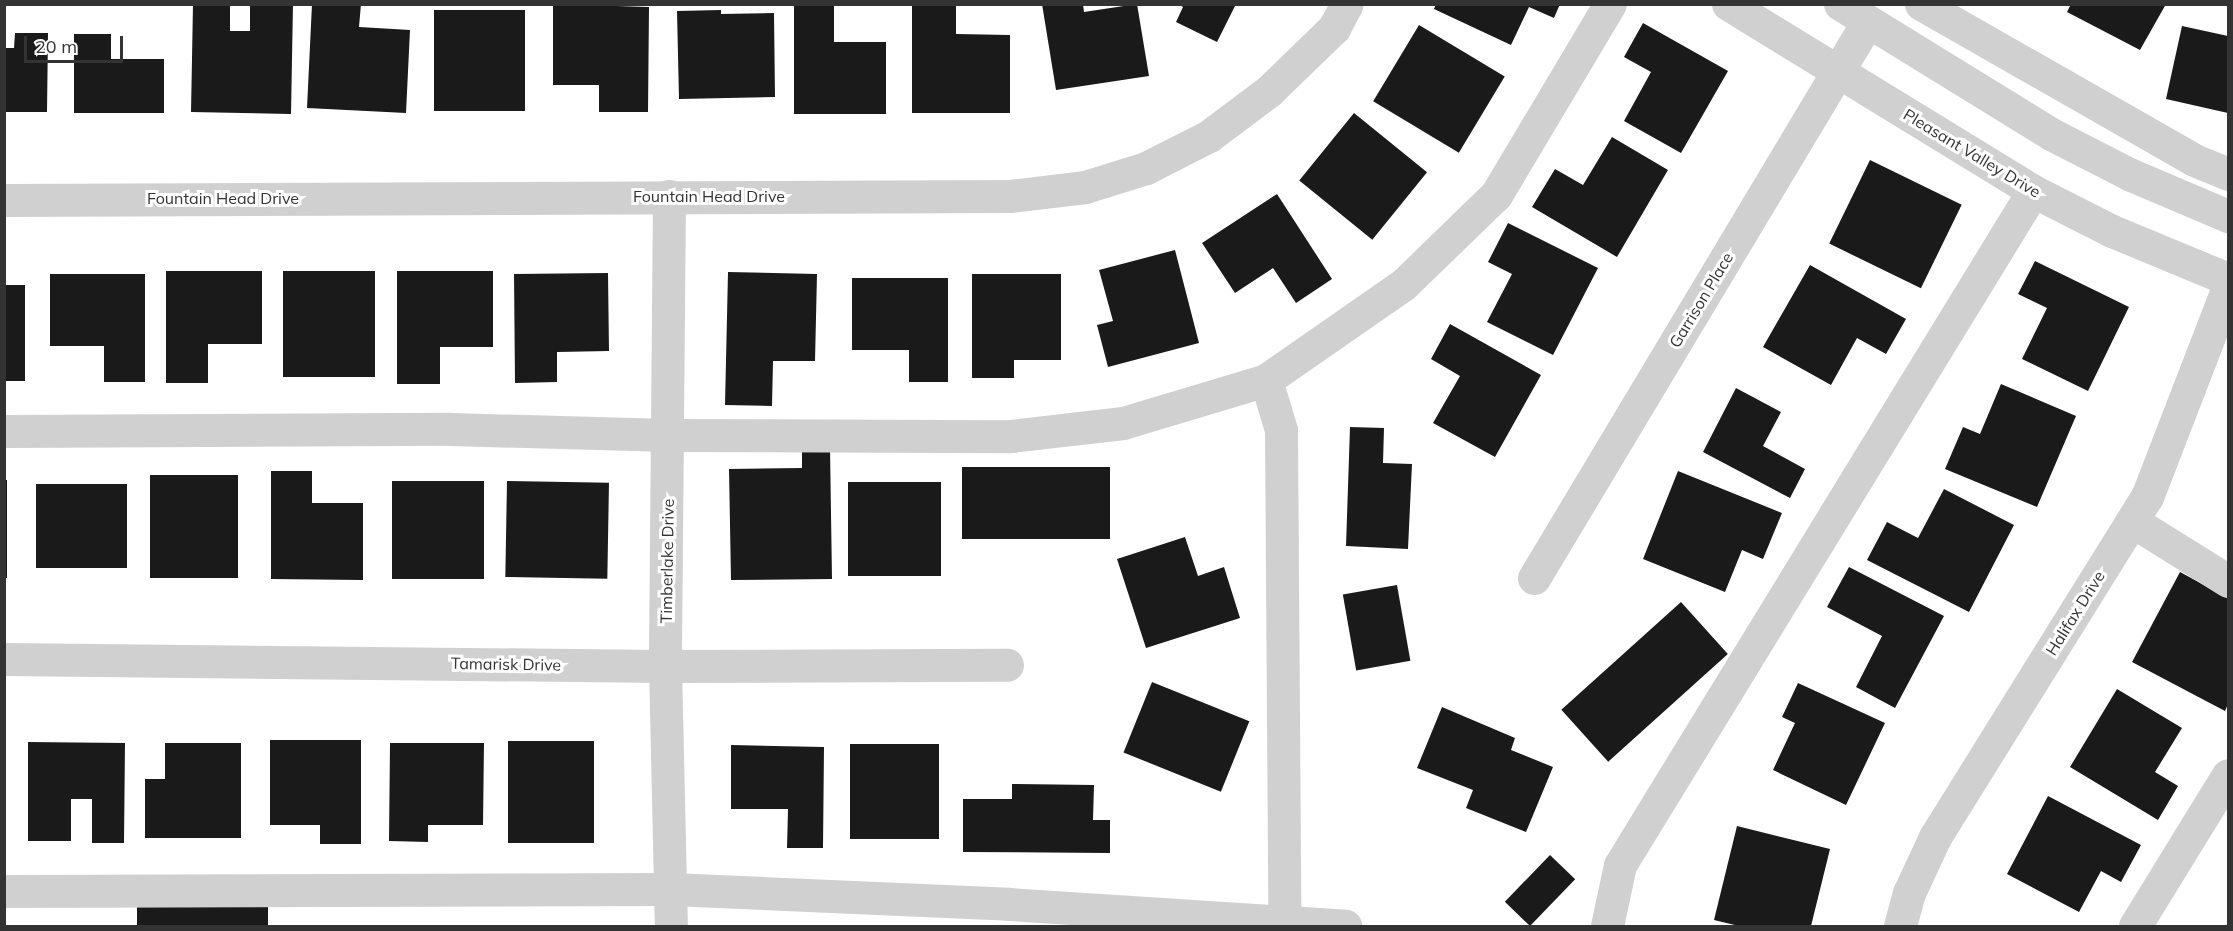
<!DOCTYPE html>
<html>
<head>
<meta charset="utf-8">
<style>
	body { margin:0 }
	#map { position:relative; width:2233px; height:931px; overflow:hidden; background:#fff; font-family:Mulish,sans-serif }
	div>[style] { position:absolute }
	.building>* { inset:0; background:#1a1a1a; transform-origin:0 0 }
	.minor>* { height:33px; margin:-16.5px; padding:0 16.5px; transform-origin:16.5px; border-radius:16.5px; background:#d0d0d0 }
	span { translate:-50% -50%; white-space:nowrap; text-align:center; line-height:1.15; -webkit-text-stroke:6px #fff; paint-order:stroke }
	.street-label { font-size:16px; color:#333 }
	.frame { position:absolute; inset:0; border:6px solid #333; pointer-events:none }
	.scale { position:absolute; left:24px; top:36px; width:99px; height:27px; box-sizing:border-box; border:3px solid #333; border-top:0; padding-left:8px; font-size:18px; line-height:21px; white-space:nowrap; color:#333; -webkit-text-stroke:4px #fff; paint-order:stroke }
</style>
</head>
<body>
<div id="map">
	<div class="building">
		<i style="clip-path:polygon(193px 4px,230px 4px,230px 31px,250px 31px,250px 4px,293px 4px,291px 114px,191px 112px)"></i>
		<i style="clip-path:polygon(312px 4px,361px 4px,359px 27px,410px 30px,406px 113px,307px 108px)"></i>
		<i style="clip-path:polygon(553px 4px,649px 7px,648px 112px,599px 112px,599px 85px,553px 85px)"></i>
		<i style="clip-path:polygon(1042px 4px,1083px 4px,1084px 12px,1137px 4px,1149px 76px,1056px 90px)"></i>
		<i style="clip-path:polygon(1178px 4px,1236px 4px,1217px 42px,1176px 22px,1183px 7px)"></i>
		<i style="clip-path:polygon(1436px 4px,1560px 4px,1554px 18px,1529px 7px,1511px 45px,1434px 9px)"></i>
		<i style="clip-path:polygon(2071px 4px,2166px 4px,2140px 50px,2067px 12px)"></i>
		<i style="clip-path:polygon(794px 5px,834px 5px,834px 42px,886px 42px,886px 114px,794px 114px)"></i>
		<i style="clip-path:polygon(912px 5px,956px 5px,956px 34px,1010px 35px,1010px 113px,912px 113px)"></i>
		<i style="left:434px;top:10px;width:91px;height:101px"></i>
		<i style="clip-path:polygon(721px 10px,721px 14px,774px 13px,775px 97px,679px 99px,677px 11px)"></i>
		<i style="clip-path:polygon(1643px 23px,1728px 71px,1681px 153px,1624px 121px,1651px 72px,1624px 57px)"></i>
		<i style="left:1419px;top:25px;width:100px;height:89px;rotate:31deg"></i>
		<i style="clip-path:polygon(2182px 26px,2228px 36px,2228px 113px,2166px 99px)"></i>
		<i style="clip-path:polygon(15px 33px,48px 33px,47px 112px,4px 112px,4px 48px,14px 48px)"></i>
		<i style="clip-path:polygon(74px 34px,111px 34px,111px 59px,164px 59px,164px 113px,74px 113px)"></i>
		<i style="left:1354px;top:113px;width:94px;height:87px;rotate:39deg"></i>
		<i style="clip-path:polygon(1612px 137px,1668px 170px,1617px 257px,1532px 207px,1555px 169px,1583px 185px)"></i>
		<i style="left:1870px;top:160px;width:102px;height:93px;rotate:26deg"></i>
		<i style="clip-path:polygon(1277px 194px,1332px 279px,1296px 303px,1273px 268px,1235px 293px,1202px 243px)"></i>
		<i style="clip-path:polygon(1508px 223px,1598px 268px,1553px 355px,1487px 322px,1512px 274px,1488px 262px)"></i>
		<i style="clip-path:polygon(1175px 250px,1199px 343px,1108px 367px,1097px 325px,1113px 321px,1099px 270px)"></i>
		<i style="clip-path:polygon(2035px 261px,2129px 307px,2088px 391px,2022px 359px,2047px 308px,2018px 294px)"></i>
		<i style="clip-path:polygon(1810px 265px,1906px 319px,1886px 354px,1857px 338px,1831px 385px,1763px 347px)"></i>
		<i style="clip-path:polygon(166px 271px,262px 271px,262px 344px,208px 344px,208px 383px,166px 383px)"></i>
		<i style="left:283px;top:271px;width:92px;height:106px"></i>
		<i style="clip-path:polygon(397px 271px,493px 271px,493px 347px,440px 347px,440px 384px,397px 384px)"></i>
		<i style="clip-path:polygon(728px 272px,817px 274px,815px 361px,773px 361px,772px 406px,725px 405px)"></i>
		<i style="clip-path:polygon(608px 273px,609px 351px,557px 352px,557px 382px,515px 383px,514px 274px)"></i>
		<i style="clip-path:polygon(50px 274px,145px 274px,145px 382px,104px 382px,104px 346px,50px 346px)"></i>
		<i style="clip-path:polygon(972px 274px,1061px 274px,1061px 360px,1014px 360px,1014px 378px,972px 378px)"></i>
		<i style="clip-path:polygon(852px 278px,948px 278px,948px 382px,909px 382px,909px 350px,852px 350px)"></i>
		<i style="left:4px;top:285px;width:21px;height:96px"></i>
		<i style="clip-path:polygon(1450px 324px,1541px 375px,1495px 457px,1433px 423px,1460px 376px,1431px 359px)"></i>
		<i style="clip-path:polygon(2001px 384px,2076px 416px,2037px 507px,1945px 469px,1963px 427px,1980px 434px)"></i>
		<i style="clip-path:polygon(1736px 388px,1781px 412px,1763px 446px,1805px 469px,1790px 498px,1703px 452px)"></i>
		<i style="clip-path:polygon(1350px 427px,1384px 428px,1383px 463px,1412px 464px,1408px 549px,1346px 546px)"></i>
		<i style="clip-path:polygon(830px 447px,832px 579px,731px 580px,729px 469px,802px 468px,802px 448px)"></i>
		<i style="left:962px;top:467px;width:148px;height:72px"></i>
		<i style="clip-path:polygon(271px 471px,312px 471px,312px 503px,363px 503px,363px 580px,271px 579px)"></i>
		<i style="clip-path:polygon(1678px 471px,1782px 513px,1763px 559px,1742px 550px,1725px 592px,1643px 559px)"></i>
		<i style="left:150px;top:475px;width:88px;height:103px"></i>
		<i style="left:4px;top:480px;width:3px;height:98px"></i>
		<i style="left:392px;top:481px;width:92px;height:98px"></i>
		<i style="left:507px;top:481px;width:102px;height:96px;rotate:1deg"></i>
		<i style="left:848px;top:482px;width:93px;height:94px"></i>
		<i style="left:36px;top:484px;width:91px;height:84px"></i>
		<i style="clip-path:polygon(1944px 489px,2014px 525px,1969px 612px,1867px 560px,1887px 522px,1918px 538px)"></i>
		<i style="clip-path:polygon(1185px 537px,1198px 576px,1224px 567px,1240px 618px,1146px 648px,1117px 559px)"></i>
		<i style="clip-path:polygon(1849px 567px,1944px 616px,1895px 708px,1856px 687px,1882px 636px,1827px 607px)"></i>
		<i style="clip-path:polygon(2180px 572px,2228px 598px,2228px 704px,2225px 711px,2132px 662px)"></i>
		<i style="left:1397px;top:585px;width:77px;height:55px;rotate:80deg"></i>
		<i style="left:1681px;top:602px;width:70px;height:161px;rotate:48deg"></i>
		<i style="left:1152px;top:682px;width:105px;height:76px;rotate:22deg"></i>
		<i style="clip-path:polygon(1798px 683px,1885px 723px,1846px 805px,1773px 770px,1795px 723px,1782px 717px)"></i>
		<i style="clip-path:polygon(2117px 689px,2182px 728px,2155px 772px,2178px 786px,2158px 820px,2070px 767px)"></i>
		<i style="clip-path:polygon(1442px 707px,1515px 738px,1511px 750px,1553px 767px,1526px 832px,1466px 808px,1473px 790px,1417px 768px)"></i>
		<i style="clip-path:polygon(270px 740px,361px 740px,361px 844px,320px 844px,320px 825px,270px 825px)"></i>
		<i style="left:508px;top:741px;width:86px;height:102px"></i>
		<i style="clip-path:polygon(28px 742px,125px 743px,124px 843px,92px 843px,92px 799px,71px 799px,71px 841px,28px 841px)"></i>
		<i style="clip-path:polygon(165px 743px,241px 743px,241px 838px,145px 838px,145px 779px,165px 779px)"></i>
		<i style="clip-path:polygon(390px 743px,484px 743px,483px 825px,428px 825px,428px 842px,389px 841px)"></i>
		<i style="left:850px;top:744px;width:89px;height:95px"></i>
		<i style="clip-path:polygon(731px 745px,824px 747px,823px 848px,787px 848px,788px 809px,731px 809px)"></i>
		<i style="clip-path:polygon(1012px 784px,1094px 785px,1093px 820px,1110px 820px,1110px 853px,963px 852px,963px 799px,1012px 799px)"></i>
		<i style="clip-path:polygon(2048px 796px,2141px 845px,2121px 882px,2101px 871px,2079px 912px,2007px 874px)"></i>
		<i style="clip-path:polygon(1737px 826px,1830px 849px,1811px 926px,1739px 926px,1714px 920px)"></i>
		<i style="left:1550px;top:855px;width:35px;height:65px;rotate:44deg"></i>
		<i style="left:137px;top:901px;width:131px;height:25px"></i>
	</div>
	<div class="minor">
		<i style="left:1728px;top:4px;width:358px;rotate:31.5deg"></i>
		<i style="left:2033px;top:191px;width:89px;rotate:26.9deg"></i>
		<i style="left:2112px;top:231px;width:126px;rotate:22.5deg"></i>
		<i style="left:1840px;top:4px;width:248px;rotate:31.6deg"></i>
		<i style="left:2051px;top:134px;width:88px;rotate:27.1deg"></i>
		<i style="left:2129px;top:174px;width:108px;rotate:23deg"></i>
		<i style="left:1921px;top:4px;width:314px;rotate:29.7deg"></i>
		<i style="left:2194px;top:160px;width:37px;rotate:22deg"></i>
		<i style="left:669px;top:196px;width:470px;rotate:90.5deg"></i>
		<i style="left:665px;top:666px;width:260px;rotate:88.7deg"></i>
		<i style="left:4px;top:200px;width:1006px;rotate:-0.23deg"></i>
		<i style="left:1010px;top:196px;width:76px;rotate:-6.8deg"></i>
		<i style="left:1085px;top:187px;width:64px;rotate:-17.3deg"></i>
		<i style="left:1146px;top:168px;width:71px;rotate:-26.9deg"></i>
		<i style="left:1209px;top:136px;width:75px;rotate:-36.9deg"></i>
		<i style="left:1269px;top:91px;width:91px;rotate:-44.1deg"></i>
		<i style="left:1334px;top:28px;width:27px;rotate:-62deg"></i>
		<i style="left:1266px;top:380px;width:52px;rotate:73.3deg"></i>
		<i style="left:1281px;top:430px;width:491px;rotate:89.6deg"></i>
		<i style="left:4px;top:431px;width:446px;rotate:-0.3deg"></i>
		<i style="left:450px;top:429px;width:218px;rotate:1.6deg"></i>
		<i style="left:668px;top:435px;width:343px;rotate:0.2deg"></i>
		<i style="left:1011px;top:436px;width:113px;rotate:-6.6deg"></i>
		<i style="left:1123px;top:423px;width:149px;rotate:-16.7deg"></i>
		<i style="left:1266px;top:380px;width:168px;rotate:-34.8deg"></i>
		<i style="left:1404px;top:284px;width:128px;rotate:-44.1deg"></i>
		<i style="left:1496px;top:195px;width:222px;rotate:-59.2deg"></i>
		<i style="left:2132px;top:521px;width:113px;rotate:32deg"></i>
		<i style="left:1534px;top:578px;width:649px;rotate:-59.05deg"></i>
		<i style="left:4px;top:659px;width:661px;rotate:0.61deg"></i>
		<i style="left:665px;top:666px;width:342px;rotate:-0.2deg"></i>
		<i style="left:4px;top:891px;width:667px;rotate:-0.17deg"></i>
		<i style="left:671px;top:889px;width:338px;rotate:2.5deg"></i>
		<i style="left:1009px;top:904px;width:337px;rotate:3.7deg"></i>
		<i style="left:1607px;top:926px;width:62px;rotate:-78deg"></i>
		<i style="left:1620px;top:865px;width:790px;rotate:-58.5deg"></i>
		<i style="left:1900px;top:926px;width:34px;rotate:-75deg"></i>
		<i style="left:1909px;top:893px;width:62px;rotate:-65.1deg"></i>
		<i style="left:1935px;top:837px;width:401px;rotate:-58.1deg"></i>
		<i style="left:2147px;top:497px;width:225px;rotate:-68.9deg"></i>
		<i style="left:2135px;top:926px;width:177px;rotate:-58.4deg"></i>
	</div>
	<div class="street-label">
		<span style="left:1972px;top:153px;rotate:31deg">Pleasant Valley Drive</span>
		<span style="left:709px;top:196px">Fountain Head Drive</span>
		<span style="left:223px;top:198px">Fountain Head Drive</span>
		<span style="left:1701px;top:300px;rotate:-59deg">Garrison Place</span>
		<span style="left:667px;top:561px;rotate:-89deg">Timberlake Drive</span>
		<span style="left:2075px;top:613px;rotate:-58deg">Halifax Drive</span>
		<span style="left:506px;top:664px;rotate:1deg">Tamarisk Drive</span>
	</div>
	<div class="frame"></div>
	<div class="scale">20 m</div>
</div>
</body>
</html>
